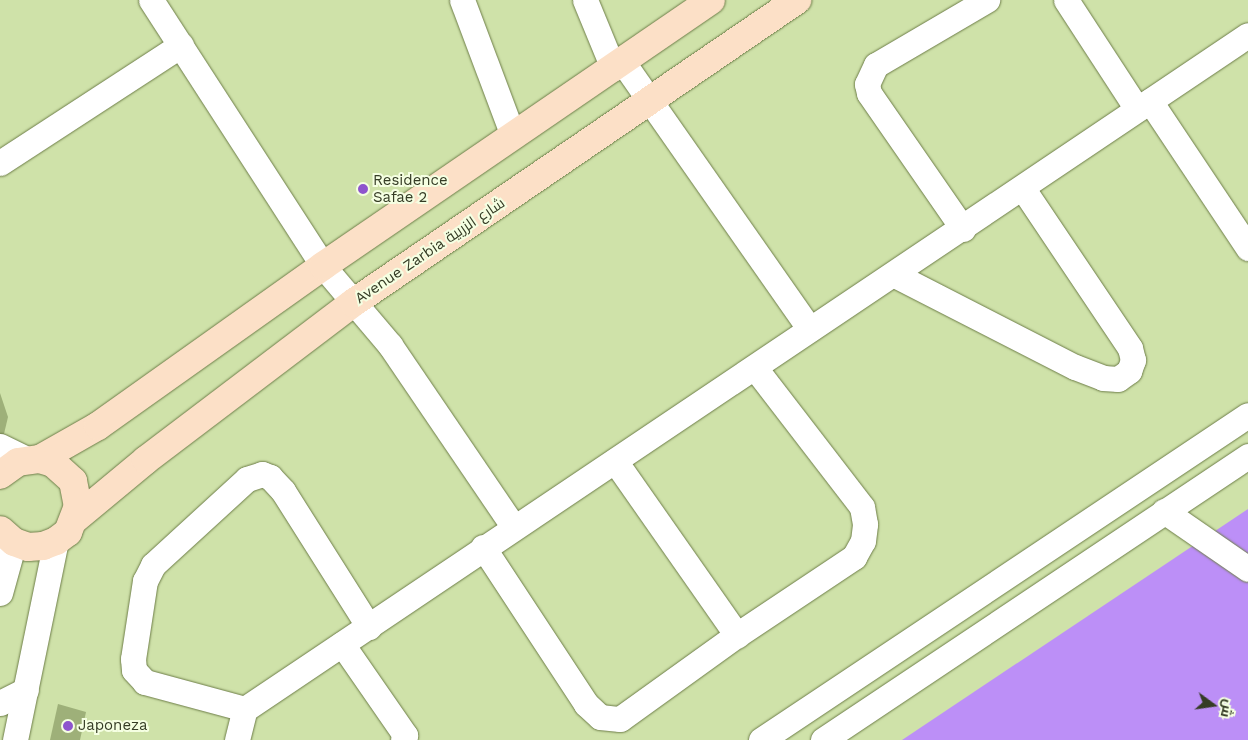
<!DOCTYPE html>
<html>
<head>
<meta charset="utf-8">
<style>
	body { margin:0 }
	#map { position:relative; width:1248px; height:740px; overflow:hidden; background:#cfe2a9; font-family:"Work Sans",Cairo,sans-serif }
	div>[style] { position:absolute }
	.green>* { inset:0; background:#bc8ff7 }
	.building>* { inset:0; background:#9eb079 }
	.roads { filter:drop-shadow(0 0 1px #6d7d48) drop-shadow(0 0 1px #6d7d48) }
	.minor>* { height:25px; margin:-12.5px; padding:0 12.5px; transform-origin:12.5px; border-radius:12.5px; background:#fff }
	.major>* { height:28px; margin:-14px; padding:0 14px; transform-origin:14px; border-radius:14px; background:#fce0c7 }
	.dots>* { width:14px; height:14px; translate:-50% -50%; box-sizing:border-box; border:2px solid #f5ffe2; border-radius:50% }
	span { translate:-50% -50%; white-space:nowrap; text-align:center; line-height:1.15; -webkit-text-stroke:4px #f5ffe2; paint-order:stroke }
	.poi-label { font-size:15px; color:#353c25 }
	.left { translate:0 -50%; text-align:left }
	.street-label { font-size:15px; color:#353c25 }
	.north { position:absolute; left:1188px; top:680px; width:50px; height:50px; -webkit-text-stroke:4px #f5ffe2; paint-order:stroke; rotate:104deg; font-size:14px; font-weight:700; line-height:20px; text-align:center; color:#353c25 }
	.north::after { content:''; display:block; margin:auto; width:18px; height:22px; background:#353c25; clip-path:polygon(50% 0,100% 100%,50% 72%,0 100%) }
</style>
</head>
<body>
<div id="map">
	<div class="green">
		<i style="clip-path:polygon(1248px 509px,1248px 740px,902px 740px)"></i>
	</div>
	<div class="building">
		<i style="clip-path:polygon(0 393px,8px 417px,3px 438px,0 437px)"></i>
		<i style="clip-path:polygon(58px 704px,86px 712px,80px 740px,50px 740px)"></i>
	</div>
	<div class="roads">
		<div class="minor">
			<i style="left:151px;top:0;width:317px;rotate:57.1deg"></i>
			<i style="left:323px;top:266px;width:104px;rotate:49.7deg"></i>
			<i style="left:390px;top:345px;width:219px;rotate:55.8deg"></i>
			<i style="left:462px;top:0;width:145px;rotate:69.4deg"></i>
			<i style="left:585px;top:0;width:74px;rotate:67.6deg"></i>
			<i style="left:1066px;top:0;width:130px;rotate:56.9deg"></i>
			<i style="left:622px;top:61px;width:327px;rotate:55deg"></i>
			<i style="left:1150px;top:101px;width:177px;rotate:56.3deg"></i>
			<i style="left:0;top:163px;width:216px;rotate:-33.1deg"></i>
			<i style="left:963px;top:229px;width:165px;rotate:-124.7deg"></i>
			<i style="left:869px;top:93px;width:9px;rotate:-103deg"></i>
			<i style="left:867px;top:84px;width:21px;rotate:-65deg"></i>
			<i style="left:876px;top:65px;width:129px;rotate:-30.4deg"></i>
			<i style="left:895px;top:275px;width:202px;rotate:27.1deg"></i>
			<i style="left:1075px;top:367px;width:30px;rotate:21deg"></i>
			<i style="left:1103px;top:378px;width:15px;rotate:4deg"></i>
			<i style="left:1118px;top:379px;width:14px;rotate:-36deg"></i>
			<i style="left:1129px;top:371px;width:12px;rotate:-70deg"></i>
			<i style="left:1133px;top:360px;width:12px;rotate:-104deg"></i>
			<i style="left:1130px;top:348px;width:192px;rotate:-123.9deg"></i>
			<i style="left:0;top:446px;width:32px;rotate:26deg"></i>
			<i style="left:615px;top:461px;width:213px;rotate:55deg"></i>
			<i style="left:1164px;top:511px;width:102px;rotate:34.6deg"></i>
			<i style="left:483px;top:547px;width:188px;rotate:56.7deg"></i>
			<i style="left:586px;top:704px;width:19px;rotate:43deg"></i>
			<i style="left:600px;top:717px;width:20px;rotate:6deg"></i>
			<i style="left:620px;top:719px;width:144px;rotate:-35.7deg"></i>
			<i style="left:737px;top:635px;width:141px;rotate:-33.7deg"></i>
			<i style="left:854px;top:557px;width:18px;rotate:-61deg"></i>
			<i style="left:863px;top:541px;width:17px;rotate:-83deg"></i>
			<i style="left:865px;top:524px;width:17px;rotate:-100deg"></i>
			<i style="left:862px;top:507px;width:175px;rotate:-127.6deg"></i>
			<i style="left:0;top:593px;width:53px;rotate:-74.6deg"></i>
			<i style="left:342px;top:644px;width:111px;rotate:55.3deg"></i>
			<i style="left:405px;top:735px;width:5px;rotate:112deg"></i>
			<i style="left:0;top:703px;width:29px;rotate:-27deg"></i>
			<i style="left:245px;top:709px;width:104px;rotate:-164.9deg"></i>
			<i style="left:145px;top:682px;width:16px;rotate:-133deg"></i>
			<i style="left:134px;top:670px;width:11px;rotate:-95deg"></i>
			<i style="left:133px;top:659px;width:79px;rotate:-81.3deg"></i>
			<i style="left:145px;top:581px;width:18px;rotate:-63deg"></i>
			<i style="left:153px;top:565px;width:127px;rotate:-42.5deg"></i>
			<i style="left:247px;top:479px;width:16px;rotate:-18deg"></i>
			<i style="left:262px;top:474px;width:9px;rotate:21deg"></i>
			<i style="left:270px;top:477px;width:19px;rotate:47deg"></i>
			<i style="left:283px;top:491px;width:161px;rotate:57.7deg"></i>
			<i style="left:15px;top:740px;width:203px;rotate:-78.4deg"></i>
			<i style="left:237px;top:740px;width:32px;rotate:-76deg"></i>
			<i style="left:245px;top:709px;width:1208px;rotate:-33.9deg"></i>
			<i style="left:761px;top:740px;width:585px;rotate:-33.72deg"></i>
			<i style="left:823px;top:740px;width:511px;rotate:-33.75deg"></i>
		</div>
		<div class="major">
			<i style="left:40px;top:459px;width:67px;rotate:-29.6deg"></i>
			<i style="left:98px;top:426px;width:276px;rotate:-35.4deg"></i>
			<i style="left:323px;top:266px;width:470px;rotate:-34.4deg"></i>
			<i style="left:0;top:475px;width:22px;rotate:-36deg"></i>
			<i style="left:18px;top:462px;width:22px;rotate:-8deg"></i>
			<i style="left:40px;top:459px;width:14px;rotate:17deg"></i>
			<i style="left:53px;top:463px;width:27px;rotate:42deg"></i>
			<i style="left:73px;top:481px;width:25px;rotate:79deg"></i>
			<i style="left:78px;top:506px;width:28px;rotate:111deg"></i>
			<i style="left:68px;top:532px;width:15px;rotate:143deg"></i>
			<i style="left:56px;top:541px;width:14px;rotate:159deg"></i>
			<i style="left:43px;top:546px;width:15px;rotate:176deg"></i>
			<i style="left:28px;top:547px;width:15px;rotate:-160deg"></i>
			<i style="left:14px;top:542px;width:18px;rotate:-139deg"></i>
			<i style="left:75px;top:519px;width:92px;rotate:-39.7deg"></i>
			<i style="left:146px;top:460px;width:260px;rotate:-37.2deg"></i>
			<i style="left:353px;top:303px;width:538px;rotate:-34.31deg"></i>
		</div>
	</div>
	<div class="dots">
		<i style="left:363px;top:189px;background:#8e55cd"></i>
		<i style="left:68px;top:726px;background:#8e55cd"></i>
	</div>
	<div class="poi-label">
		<span class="left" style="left:373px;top:189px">Residence<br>Safae 2</span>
		<span class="left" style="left:78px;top:726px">Japoneza</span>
	</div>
	<div class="street-label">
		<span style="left:430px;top:251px;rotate:-34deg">Avenue Zarbia شارع الزربية</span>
	</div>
	<div class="north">ش</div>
</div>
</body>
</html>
